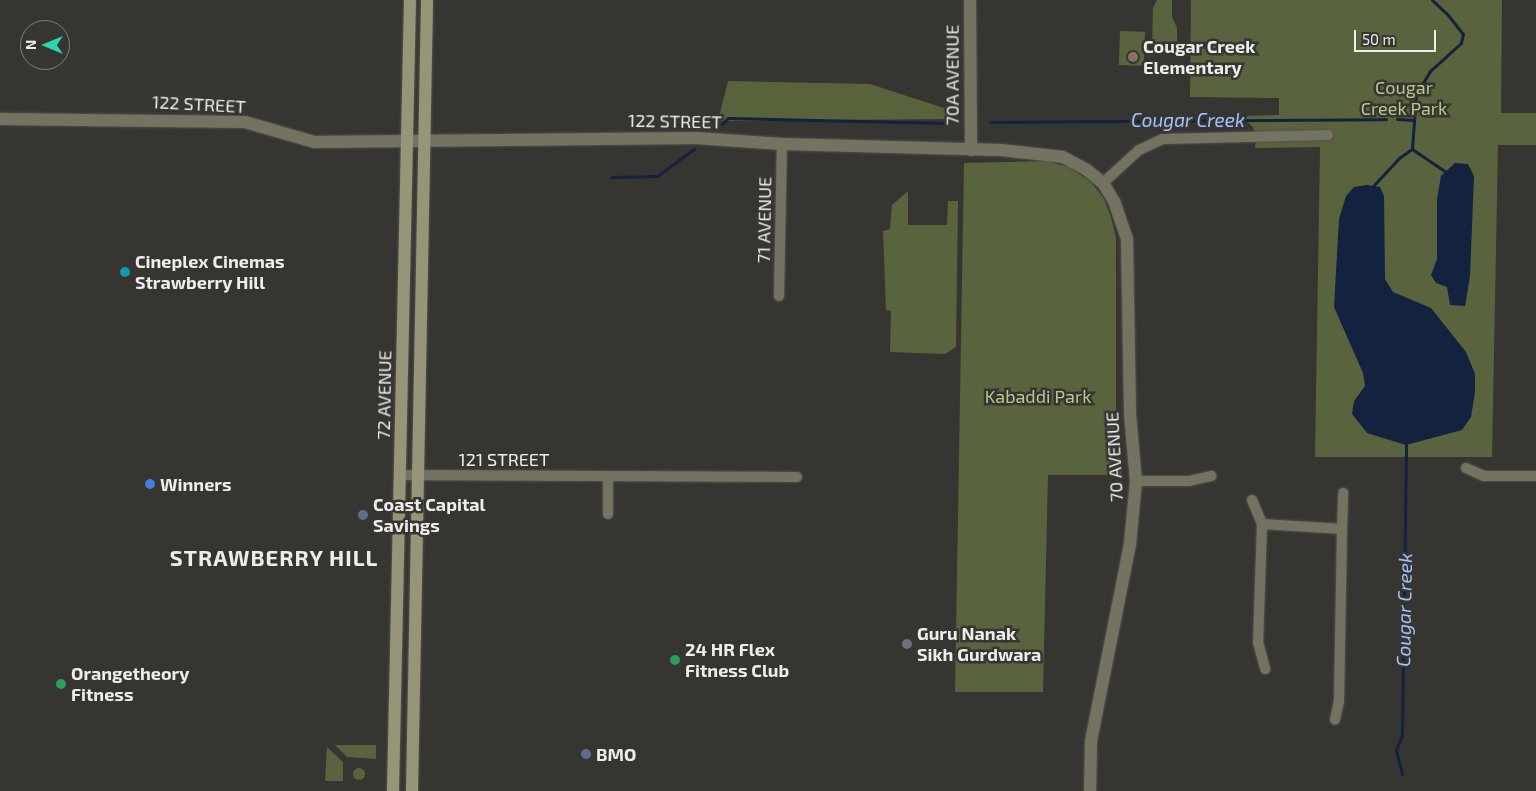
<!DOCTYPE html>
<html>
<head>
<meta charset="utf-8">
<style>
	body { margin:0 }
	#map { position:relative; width:1536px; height:791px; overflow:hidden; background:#373532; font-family:"Exo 2",sans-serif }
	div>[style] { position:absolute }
	.green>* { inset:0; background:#59633e; transform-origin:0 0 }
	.round { border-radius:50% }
	.forest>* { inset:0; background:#58633c }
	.water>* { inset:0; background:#12223f }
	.stream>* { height:3px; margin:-1.5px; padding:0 1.5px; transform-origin:1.5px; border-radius:1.5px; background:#12223f }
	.roads { filter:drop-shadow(0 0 1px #54524f) drop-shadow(0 0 1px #54524f) }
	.minor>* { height:10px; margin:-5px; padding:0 5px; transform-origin:5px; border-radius:5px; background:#747361 }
	.tertiary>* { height:12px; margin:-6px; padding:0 6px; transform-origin:6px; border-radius:6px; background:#747361 }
	.secondary>* { height:12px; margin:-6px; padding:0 6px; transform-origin:6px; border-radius:6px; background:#979478 }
	.dots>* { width:14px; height:14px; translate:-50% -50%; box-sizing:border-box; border:2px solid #373532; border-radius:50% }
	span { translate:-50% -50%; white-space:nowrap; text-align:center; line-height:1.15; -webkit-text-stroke:5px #373532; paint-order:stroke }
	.poi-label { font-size:18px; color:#eeedea; font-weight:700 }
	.left { translate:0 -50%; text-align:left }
	.street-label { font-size:18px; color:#eeedea }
	.park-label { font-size:18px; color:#b8ca89 }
	.water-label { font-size:19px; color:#a1c3fc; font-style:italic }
	.district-label { font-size:22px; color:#eeedea; font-weight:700; letter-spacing:1px }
	.north { position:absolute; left:20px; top:20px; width:50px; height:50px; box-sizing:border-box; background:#373532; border:1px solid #807f7c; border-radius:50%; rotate:270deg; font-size:14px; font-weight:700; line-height:20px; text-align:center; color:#eeedea }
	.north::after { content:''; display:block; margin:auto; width:18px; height:22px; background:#2cd5ab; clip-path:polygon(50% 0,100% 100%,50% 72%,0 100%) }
	.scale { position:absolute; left:1354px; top:30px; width:82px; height:22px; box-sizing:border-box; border:2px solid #eeedea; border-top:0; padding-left:6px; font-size:15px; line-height:18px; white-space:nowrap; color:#eeedea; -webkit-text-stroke:4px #373532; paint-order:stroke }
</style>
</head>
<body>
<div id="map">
	<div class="green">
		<i style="clip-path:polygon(1157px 0,1172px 0,1172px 17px,1177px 28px,1177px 47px,1152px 47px,1153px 8px)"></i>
		<i style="clip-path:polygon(1191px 0,1502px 0,1501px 113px,1536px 113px,1536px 145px,1498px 145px,1492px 457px,1315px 457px,1320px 147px,1255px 148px,1256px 138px,1253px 127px,1244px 119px,1233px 116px,1279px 115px,1279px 98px,1190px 97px)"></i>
		<i style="left:1120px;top:31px;width:25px;height:34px;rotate:2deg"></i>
		<i style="clip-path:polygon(1047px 161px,1069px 167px,1091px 182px,1103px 197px,1110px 214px,1116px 237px,1116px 413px,1122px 475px,1048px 475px,1043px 692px,955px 692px,964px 163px)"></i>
		<i style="clip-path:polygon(908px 191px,908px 225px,947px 225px,948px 201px,958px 201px,956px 347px,945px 354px,890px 352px,891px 311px,886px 310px,883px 231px,890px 229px,892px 205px)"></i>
		<i style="clip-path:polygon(335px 745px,376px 745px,376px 759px,347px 757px)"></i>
		<i style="clip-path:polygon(327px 747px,343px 762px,343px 781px,325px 781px)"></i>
		<i class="round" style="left:353px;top:768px;width:12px;height:12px"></i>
	</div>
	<div class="forest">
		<i style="clip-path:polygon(728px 81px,870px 84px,950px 110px,950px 119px,718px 121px)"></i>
	</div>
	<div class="water">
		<i style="clip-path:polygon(1455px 163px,1468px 164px,1474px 176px,1470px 276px,1465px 306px,1450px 305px,1447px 287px,1436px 283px,1431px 275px,1437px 259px,1437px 199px,1441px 176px)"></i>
		<i style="clip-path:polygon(1367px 185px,1380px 187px,1384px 196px,1385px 279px,1393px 292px,1431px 308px,1466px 352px,1475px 374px,1475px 392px,1471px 417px,1462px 430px,1406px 445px,1367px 433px,1352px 414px,1354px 401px,1365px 386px,1363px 373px,1334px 307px,1339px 219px,1346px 196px,1354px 187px)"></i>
	</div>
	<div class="stream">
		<i style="left:1432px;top:0;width:22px;rotate:43deg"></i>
		<i style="left:1448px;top:15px;width:24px;rotate:52deg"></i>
		<i style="left:1463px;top:34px;width:9px;rotate:103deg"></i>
		<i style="left:1461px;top:43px;width:42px;rotate:137.9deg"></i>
		<i style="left:1430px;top:71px;width:27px;rotate:121deg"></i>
		<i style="left:1416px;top:94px;width:55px;rotate:94.2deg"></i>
		<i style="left:1412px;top:149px;width:41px;rotate:34.1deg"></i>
		<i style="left:1397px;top:119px;width:16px;rotate:4deg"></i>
		<i style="left:990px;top:122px;width:396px;rotate:-0.4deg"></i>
		<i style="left:722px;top:124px;width:8px;rotate:-45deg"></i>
		<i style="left:728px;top:118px;width:218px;rotate:1.3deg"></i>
		<i style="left:611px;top:177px;width:46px;rotate:-1.2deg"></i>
		<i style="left:657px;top:176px;width:46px;rotate:-36.1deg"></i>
		<i style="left:1373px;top:186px;width:38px;rotate:-47deg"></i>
		<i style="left:1399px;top:158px;width:16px;rotate:-35deg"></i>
		<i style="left:1402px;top:774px;width:25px;rotate:-104deg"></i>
		<i style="left:1396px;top:750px;width:16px;rotate:-68deg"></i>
		<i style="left:1402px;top:735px;width:290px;rotate:-89.2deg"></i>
	</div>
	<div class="roads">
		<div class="minor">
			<i style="left:1103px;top:183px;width:49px;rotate:-42.5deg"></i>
			<i style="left:1139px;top:150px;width:26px;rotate:-25deg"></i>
			<i style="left:1163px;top:139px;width:165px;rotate:-1.4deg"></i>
			<i style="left:779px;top:296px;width:152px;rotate:-88.9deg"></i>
			<i style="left:1466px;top:468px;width:20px;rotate:24deg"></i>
			<i style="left:1484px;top:476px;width:52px"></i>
			<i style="left:400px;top:475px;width:397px;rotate:0.3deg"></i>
			<i style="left:608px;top:476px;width:38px;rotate:90deg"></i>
			<i style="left:1136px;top:481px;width:53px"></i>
			<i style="left:1189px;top:481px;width:23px;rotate:-13deg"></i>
			<i style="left:1252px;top:500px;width:26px;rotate:67deg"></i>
			<i style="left:1262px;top:524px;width:80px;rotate:3.6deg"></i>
			<i style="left:1342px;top:529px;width:172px;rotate:91deg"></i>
			<i style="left:1339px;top:701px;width:19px;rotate:102deg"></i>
			<i style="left:1262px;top:524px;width:118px;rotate:91.9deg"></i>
			<i style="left:1258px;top:642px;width:28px;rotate:75deg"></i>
			<i style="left:1342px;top:529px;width:36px;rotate:-88deg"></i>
		</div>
		<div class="tertiary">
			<i style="left:970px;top:0;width:150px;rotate:89.6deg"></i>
			<i style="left:0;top:119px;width:245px;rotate:0.7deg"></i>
			<i style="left:245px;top:122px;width:72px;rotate:16.2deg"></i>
			<i style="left:314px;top:142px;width:382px;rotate:-0.6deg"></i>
			<i style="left:696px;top:138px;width:86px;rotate:4deg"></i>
			<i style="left:782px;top:144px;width:219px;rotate:1.6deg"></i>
			<i style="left:1001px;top:150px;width:62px;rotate:6.4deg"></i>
			<i style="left:1063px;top:157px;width:27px;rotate:28deg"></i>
			<i style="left:1087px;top:170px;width:21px;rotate:39deg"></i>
			<i style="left:1103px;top:183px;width:21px;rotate:59deg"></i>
			<i style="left:1114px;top:201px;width:40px;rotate:71.1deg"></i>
			<i style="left:1127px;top:239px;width:175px;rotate:89deg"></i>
			<i style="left:1130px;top:414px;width:67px;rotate:84.9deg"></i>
			<i style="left:1136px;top:481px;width:63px;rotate:95.4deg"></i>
			<i style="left:1130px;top:544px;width:201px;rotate:101.2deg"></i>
			<i style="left:1091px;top:741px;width:50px;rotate:91.1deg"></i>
		</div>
		<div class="secondary">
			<i style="left:393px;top:791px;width:791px;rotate:-88.77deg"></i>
			<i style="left:412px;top:791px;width:791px;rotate:-88.91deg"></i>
		</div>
	</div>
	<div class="dots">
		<i style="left:1133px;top:57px;background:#8d6e63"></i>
		<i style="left:125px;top:272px;background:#0f9aa8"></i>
		<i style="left:150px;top:484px;background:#3f7fe0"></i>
		<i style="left:363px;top:515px;background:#5c6f8a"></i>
		<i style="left:907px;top:644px;background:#6b7280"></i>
		<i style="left:675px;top:660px;background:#2e9e5b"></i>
		<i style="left:61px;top:684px;background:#2e9e5b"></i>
		<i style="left:586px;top:754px;background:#5c6f8a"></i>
	</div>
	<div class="poi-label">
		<span class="left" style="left:1143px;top:57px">Cougar Creek<br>Elementary</span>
		<span class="left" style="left:135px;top:272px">Cineplex Cinemas<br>Strawberry Hill</span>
		<span class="left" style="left:160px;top:484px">Winners</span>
		<span class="left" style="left:373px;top:515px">Coast Capital<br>Savings</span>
		<span class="left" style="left:917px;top:644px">Guru Nanak<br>Sikh Gurdwara</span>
		<span class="left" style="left:685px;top:660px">24 HR Flex<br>Fitness Club</span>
		<span class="left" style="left:71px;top:684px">Orangetheory<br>Fitness</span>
		<span class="left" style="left:596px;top:754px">BMO</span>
	</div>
	<div class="street-label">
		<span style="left:952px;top:75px;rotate:-90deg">70A AVENUE</span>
		<span style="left:199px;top:104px;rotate:3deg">122 STREET</span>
		<span style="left:675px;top:121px;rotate:1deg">122 STREET</span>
		<span style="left:764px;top:220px;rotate:-89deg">71 AVENUE</span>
		<span style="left:384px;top:395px;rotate:-89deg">72 AVENUE</span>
		<span style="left:1114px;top:457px;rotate:-93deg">70 AVENUE</span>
		<span style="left:504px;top:459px">121 STREET</span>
	</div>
	<div class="park-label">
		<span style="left:1404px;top:98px">Cougar<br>Creek Park</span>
		<span style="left:1038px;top:396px">Kabaddi Park</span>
	</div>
	<div class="water-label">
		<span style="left:1188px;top:120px">Cougar Creek</span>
		<span style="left:1404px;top:610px;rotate:-89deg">Cougar Creek</span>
	</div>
	<div class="district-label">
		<span style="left:274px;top:558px">STRAWBERRY HILL</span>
	</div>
	<div class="north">N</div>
	<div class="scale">50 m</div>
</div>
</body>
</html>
